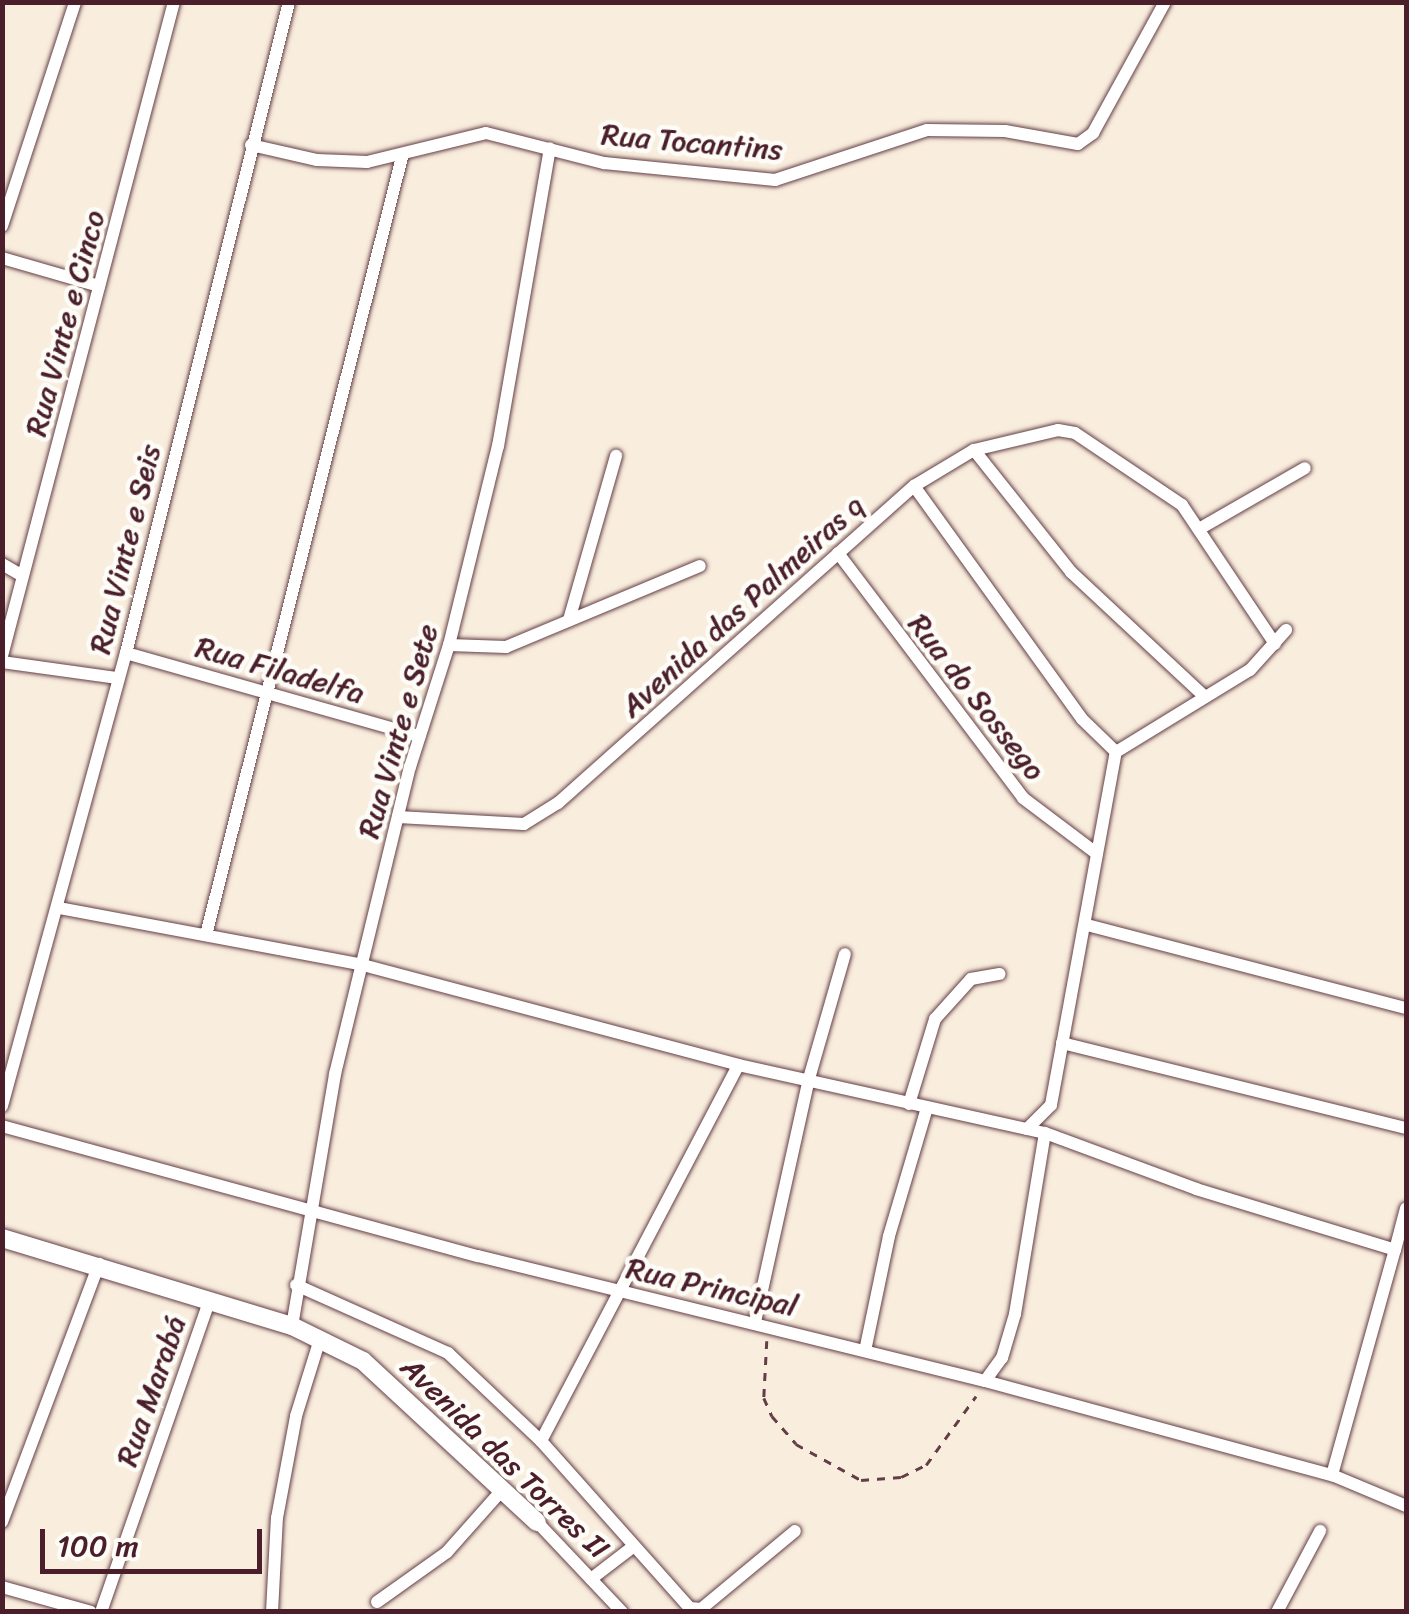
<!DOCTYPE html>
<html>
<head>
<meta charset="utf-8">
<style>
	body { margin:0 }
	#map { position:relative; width:1409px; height:1614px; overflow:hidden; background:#f9eddd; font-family:Sriracha,sans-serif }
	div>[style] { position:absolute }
	.path>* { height:2.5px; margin-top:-1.25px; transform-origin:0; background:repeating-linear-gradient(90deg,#643e46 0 8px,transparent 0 16px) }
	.roads { filter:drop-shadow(0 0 2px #643e46) drop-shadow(0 0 2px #643e46) }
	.street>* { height:12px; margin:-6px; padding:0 6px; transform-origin:6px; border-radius:6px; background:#fff }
	.secondary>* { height:18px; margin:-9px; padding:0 9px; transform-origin:9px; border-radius:9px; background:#fff }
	span { translate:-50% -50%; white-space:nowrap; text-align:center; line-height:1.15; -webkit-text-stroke:9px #fdfcf7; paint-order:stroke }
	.street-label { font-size:30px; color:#4a1f2b }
	.frame { position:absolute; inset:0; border:5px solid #4a1f2b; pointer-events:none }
	.scale { position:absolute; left:40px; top:1529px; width:222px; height:45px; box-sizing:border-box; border:5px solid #4a1f2b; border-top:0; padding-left:12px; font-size:30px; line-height:35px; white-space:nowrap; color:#4a1f2b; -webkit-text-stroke:8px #fdfcf7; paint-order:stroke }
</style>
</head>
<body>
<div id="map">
	<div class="path">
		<i style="left:767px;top:1341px;width:57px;rotate:93deg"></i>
		<i style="left:764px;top:1398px;width:20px;rotate:66deg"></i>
		<i style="left:772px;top:1416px;width:37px;rotate:49deg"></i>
		<i style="left:796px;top:1444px;width:74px;rotate:29deg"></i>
		<i style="left:861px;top:1480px;width:40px;rotate:-4.3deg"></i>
		<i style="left:901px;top:1477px;width:28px;rotate:-26deg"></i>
		<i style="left:926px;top:1465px;width:85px;rotate:-54.1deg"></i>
	</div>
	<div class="roads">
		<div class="street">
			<i style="left:251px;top:145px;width:68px;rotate:12.8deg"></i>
			<i style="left:317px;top:160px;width:50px;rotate:2.3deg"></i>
			<i style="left:367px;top:162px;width:122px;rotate:-13.7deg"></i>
			<i style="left:486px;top:133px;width:122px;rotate:14.3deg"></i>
			<i style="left:604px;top:163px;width:172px;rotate:5.7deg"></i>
			<i style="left:775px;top:180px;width:160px;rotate:-18.2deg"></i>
			<i style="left:927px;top:130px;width:78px;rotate:0.7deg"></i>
			<i style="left:1005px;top:131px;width:74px;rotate:10.1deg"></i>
			<i style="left:1078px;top:144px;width:19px;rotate:-36deg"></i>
			<i style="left:1093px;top:133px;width:149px;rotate:-61.2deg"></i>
			<i style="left:2px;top:226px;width:236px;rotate:-71.9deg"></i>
			<i style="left:2px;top:258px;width:101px;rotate:16.1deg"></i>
			<i style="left:974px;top:450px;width:156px;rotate:51.5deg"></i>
			<i style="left:1071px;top:572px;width:182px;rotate:43deg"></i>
			<i style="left:914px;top:486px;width:287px;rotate:54.2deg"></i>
			<i style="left:1082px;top:719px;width:47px;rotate:44.1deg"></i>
			<i style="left:1199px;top:529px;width:122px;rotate:-29.9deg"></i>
			<i style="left:838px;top:553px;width:307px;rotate:52.9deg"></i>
			<i style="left:1023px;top:798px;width:91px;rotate:37deg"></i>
			<i style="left:2px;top:564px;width:22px;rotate:30deg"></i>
			<i style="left:569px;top:620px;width:171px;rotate:-74deg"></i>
			<i style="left:449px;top:645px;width:57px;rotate:2deg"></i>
			<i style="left:506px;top:647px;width:210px;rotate:-22.7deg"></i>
			<i style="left:126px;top:653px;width:305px;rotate:15.8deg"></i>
			<i style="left:2px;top:656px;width:676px;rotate:-75.27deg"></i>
			<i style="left:2px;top:662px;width:117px;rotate:7.9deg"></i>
			<i style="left:398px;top:817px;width:126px;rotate:3.2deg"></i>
			<i style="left:524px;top:824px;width:40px;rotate:-32deg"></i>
			<i style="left:558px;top:803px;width:477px;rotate:-41.7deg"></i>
			<i style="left:914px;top:486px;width:70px;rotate:-31deg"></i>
			<i style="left:974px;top:450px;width:86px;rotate:-13.4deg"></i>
			<i style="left:1058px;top:430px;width:17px;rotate:10deg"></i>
			<i style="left:1075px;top:433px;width:129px;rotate:33.9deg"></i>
			<i style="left:1182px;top:505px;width:167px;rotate:56.2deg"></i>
			<i style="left:59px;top:908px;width:309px;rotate:10.6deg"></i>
			<i style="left:363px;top:965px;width:388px;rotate:14.9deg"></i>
			<i style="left:738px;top:1065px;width:314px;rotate:12.5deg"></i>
			<i style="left:1045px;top:1133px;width:161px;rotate:20.3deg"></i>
			<i style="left:1196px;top:1189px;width:208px;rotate:17deg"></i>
			<i style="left:1395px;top:1250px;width:43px;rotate:-75.3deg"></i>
			<i style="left:1087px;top:925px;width:330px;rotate:14.6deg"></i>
			<i style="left:206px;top:935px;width:802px;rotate:-75.86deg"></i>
			<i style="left:1062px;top:1043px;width:354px;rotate:13.9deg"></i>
			<i style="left:909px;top:1104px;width:89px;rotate:-73deg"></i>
			<i style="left:935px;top:1019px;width:54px;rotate:-48deg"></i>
			<i style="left:971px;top:979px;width:29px;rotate:-10deg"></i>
			<i style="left:2px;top:1106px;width:470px;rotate:-74.7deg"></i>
			<i style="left:126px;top:653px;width:671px;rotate:-75.94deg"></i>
			<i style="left:2px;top:1126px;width:493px;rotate:15.3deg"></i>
			<i style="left:478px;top:1256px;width:522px;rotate:13.85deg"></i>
			<i style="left:985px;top:1381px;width:360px;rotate:15.2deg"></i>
			<i style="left:1332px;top:1475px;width:80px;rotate:22.7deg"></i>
			<i style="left:1027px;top:1129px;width:34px;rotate:-45deg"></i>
			<i style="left:1051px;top:1105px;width:359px;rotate:-79.6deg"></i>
			<i style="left:1116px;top:752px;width:157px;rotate:-31.5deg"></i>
			<i style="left:1250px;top:670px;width:54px;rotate:-48deg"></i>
			<i style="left:296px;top:1285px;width:167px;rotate:24.1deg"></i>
			<i style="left:448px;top:1353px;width:128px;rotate:43.4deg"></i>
			<i style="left:541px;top:1441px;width:224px;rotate:48.3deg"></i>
			<i style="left:690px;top:1608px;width:11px;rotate:5deg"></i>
			<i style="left:701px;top:1609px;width:122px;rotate:-39.7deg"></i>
			<i style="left:755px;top:1322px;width:246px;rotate:-77.5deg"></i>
			<i style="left:808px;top:1082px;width:133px;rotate:-73.9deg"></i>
			<i style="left:292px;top:1326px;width:256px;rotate:-80.3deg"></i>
			<i style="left:335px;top:1074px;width:316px;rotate:-76.3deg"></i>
			<i style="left:410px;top:767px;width:128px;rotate:-72.3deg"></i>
			<i style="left:449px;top:645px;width:205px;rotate:-76.2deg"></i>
			<i style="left:498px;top:446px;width:302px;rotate:-80.1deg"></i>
			<i style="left:865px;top:1351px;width:117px;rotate:-78.2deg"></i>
			<i style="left:889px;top:1236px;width:134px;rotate:-73.5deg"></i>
			<i style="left:985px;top:1381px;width:29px;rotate:-54deg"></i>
			<i style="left:1002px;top:1358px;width:46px;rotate:-73.5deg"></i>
			<i style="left:1015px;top:1314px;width:183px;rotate:-80.6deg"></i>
			<i style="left:541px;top:1441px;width:424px;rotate:-62.3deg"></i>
			<i style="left:1332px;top:1475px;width:234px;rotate:-74.4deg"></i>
			<i style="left:2px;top:1522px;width:276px;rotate:-69.4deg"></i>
			<i style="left:537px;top:1522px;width:124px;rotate:46.6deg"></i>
			<i style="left:591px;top:1579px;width:54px;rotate:-37.5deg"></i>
			<i style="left:2px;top:1587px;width:92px;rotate:15.7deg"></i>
			<i style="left:377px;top:1602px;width:86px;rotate:-35.5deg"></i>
			<i style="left:447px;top:1552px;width:84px;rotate:-48.4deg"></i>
			<i style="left:101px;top:1612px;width:329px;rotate:-70.8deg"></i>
			<i style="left:272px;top:1612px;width:94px;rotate:-87deg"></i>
			<i style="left:277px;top:1518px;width:104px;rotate:-79.4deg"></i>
			<i style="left:296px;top:1416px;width:81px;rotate:-72.7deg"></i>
			<i style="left:1277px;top:1612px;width:92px;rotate:-62deg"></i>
		</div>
		<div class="secondary">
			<i style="left:2px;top:1238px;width:303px;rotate:16.9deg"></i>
			<i style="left:292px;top:1326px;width:79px;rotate:26.2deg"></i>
			<i style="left:363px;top:1361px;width:237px;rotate:42.8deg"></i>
		</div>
	</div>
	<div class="street-label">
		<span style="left:692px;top:142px;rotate:5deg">Rua Tocantins</span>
		<span style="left:65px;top:323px;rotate:-75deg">Rua Vinte e Cinco</span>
		<span style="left:125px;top:549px;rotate:-76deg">Rua Vinte e Seis</span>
		<span style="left:742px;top:606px;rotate:-42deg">Avenida das Palmeiras q</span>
		<span style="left:280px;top:670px;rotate:16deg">Rua Filadelfa</span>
		<span style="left:977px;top:697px;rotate:52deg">Rua do Sossego</span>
		<span style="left:398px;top:731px;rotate:-74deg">Rua Vinte e Sete</span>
		<span style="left:712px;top:1287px;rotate:13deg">Rua Principal</span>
		<span style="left:151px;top:1391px;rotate:-71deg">Rua Marabá</span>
		<span style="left:505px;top:1458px;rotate:44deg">Avenida das Torres II</span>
	</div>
	<div class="frame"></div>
	<div class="scale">100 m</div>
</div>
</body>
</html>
